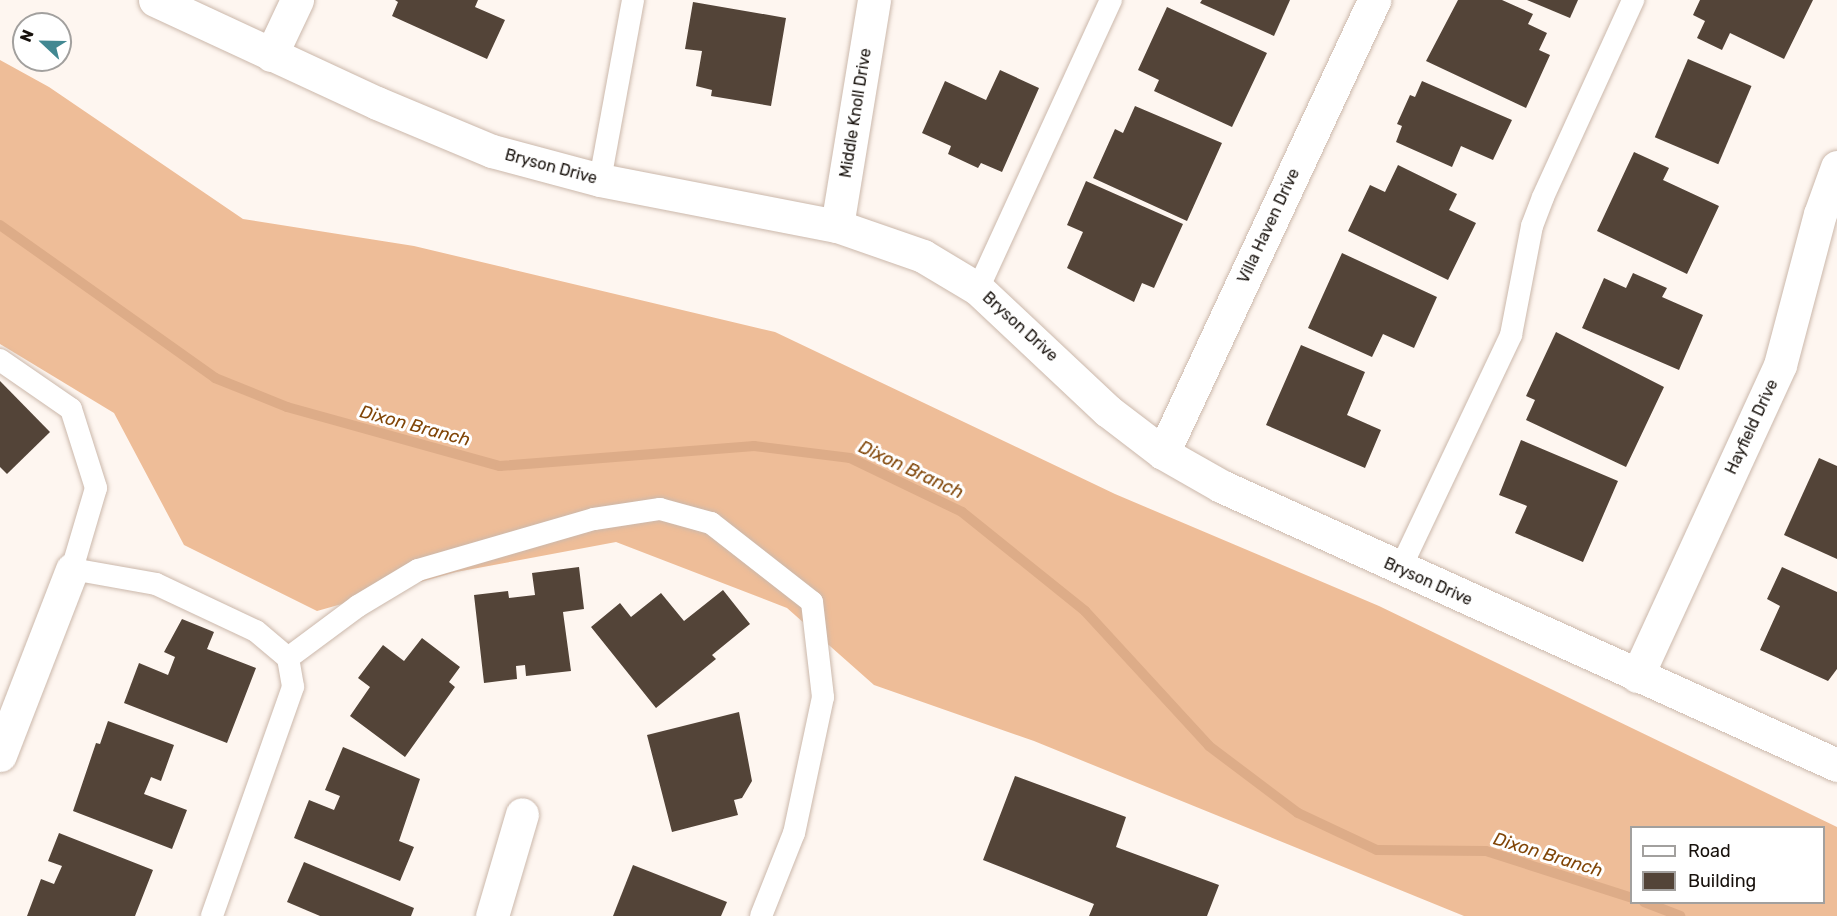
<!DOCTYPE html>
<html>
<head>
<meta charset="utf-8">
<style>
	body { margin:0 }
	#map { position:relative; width:1837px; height:916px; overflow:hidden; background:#fef6f0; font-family:Rubik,sans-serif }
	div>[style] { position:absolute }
	.forest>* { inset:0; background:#eebd98 }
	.stream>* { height:10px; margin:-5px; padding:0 5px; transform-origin:5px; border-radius:5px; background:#ddac88 }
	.building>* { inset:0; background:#534438; transform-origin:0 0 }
	.roads { filter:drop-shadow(0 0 2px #cbb8ab) drop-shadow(0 0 2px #cbb8ab) }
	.service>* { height:22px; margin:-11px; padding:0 11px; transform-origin:11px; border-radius:11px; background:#fff }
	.minor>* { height:33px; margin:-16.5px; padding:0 16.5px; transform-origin:16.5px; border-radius:16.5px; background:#fff }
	span { translate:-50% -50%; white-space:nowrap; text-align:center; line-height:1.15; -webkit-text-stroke:6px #fff; paint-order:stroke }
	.street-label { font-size:16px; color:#17110c }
	.water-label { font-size:18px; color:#804507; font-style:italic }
	.legend { position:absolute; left:1630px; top:826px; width:195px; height:78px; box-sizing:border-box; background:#fff; border:2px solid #a2a09e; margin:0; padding:8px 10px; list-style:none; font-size:18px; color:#17110c }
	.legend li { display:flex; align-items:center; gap:12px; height:30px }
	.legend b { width:30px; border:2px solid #a2a09e }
	.north { position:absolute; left:12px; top:12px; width:60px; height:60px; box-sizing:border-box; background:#fff; border:2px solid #a2a09e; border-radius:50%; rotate:292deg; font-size:16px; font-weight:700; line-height:24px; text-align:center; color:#17110c }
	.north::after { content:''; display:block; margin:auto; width:21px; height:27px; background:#428892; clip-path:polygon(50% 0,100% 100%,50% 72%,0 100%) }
</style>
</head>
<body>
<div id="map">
	<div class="forest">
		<i style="clip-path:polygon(evenodd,0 60px,49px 87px,243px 219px,414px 246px,775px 332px,1115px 494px,1379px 606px,1837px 827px,1837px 916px,1464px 916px,1034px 741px,874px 685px,787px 608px,616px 542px,456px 572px,317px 611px,184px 545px,114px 413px,0 344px,0 60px,1632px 828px,1824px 828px,1824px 902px,1632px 902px,1632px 828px)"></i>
	</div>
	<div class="stream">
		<i style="left:0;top:225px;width:264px;rotate:35.4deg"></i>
		<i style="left:215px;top:378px;width:78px;rotate:21.9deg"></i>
		<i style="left:287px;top:407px;width:221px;rotate:15.5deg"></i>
		<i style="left:500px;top:466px;width:255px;rotate:-4.5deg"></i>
		<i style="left:754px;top:446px;width:97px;rotate:7.1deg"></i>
		<i style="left:850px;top:458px;width:124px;rotate:25.7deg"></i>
		<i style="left:962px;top:512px;width:158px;rotate:38.8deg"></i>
		<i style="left:1085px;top:611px;width:183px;rotate:47.4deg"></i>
		<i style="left:1209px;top:746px;width:111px;rotate:37deg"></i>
		<i style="left:1298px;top:813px;width:87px;rotate:25.1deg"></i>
		<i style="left:1377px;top:850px;width:109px;rotate:0.5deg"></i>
		<i style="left:1486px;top:851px;width:153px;rotate:17.8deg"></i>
		<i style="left:1644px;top:902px;width:39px;rotate:21deg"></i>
	</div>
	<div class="building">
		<i style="clip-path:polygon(395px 0,478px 0,475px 7px,505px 20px,487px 59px,392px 16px,398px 2px)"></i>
		<i style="clip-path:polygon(1202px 0,1290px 0,1274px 36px,1200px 3px)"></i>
		<i style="clip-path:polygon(1458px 0,1502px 0,1533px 14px,1528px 24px,1547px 33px,1539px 50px,1550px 55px,1526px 108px,1426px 61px)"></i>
		<i style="clip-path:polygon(1527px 0,1578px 0,1570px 18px)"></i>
		<i style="clip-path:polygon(1700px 0,1813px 0,1784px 59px,1730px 33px,1722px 50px,1697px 38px,1705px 21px,1693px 15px)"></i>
		<i style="clip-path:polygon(693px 2px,786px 18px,771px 106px,711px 96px,712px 90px,696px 86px,702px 51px,685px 49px)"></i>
		<i style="clip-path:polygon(1167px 7px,1267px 53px,1232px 127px,1154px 91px,1159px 80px,1138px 70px)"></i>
		<i style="left:1688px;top:59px;width:69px;height:85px;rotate:23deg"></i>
		<i style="clip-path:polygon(1000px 70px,1039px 88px,1002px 172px,981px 163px,978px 168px,948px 154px,951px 146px,922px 133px,945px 81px,986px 100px)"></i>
		<i style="clip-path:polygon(1422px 81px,1512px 120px,1493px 160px,1461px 146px,1452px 167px,1396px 142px,1402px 126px,1397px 124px,1410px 95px,1415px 97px)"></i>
		<i style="clip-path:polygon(1135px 106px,1222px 143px,1187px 221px,1093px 178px,1115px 129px,1123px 133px)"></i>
		<i style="clip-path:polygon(1634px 152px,1669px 168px,1663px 180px,1719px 206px,1687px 274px,1597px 231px)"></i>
		<i style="clip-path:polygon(1398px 165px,1457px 194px,1449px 210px,1476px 223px,1448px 280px,1348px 231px,1370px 185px,1385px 192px)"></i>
		<i style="clip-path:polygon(1086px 181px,1183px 224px,1154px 288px,1142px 283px,1134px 302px,1067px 268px,1083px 232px,1067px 225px)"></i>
		<i style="clip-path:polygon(1342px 253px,1437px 297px,1414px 348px,1383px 334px,1372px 357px,1308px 328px)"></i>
		<i style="clip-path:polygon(1633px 273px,1667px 288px,1662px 297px,1703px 315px,1679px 370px,1582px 328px,1604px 278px,1626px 288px)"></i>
		<i style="clip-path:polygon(1556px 332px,1664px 387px,1626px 467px,1526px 420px,1535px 400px,1526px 396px)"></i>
		<i style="clip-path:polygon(1301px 345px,1365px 372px,1347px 415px,1381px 430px,1365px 468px,1266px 425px)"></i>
		<i style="clip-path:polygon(0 381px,50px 432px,7px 474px,0 467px)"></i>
		<i style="clip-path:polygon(1521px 440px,1618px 481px,1583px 562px,1515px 533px,1527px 506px,1499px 495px)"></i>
		<i style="clip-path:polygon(1819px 458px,1837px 466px,1837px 559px,1784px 535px)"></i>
		<i style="clip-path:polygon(579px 567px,584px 609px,563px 612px,571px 671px,526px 676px,525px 665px,516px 666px,517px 679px,484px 683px,474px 595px,508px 591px,509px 598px,535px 595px,532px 573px)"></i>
		<i style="clip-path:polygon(1782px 567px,1837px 592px,1837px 669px,1828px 681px,1760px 650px,1780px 606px,1767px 599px)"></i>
		<i style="clip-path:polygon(723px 590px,750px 624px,712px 655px,716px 659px,656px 708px,591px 627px,620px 603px,631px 617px,661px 593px,684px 621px)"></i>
		<i style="clip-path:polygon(182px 619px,214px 632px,207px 649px,256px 668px,227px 743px,124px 703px,139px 663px,168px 675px,175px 657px,164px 652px)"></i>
		<i style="clip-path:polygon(422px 638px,460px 667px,449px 682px,455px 687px,405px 757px,350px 716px,370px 687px,358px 678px,383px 645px,404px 661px)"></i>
		<i style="clip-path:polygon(739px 712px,752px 781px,742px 798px,734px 800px,738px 815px,672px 832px,647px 735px)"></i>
		<i style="clip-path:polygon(108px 721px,174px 745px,161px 781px,151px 777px,144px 794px,187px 810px,172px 849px,73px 811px,96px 743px,100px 744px)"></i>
		<i style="clip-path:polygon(343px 747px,420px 779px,399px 841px,414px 847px,400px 881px,294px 838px,309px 800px,334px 810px,340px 796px,325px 790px)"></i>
		<i style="clip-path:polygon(1015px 776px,1126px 817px,1116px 847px,1219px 885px,1207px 916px,1089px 916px,1094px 904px,983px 860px)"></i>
		<i style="clip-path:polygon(59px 833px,153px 870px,135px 916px,27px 916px,41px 879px,54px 884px,62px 866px,48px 861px)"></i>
		<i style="clip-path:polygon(304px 862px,414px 908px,411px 916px,320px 916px,287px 902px)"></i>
		<i style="clip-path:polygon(633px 865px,727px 902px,721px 916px,613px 916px)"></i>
	</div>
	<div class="roads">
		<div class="service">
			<i style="left:600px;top:180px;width:183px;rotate:-79.6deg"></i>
			<i style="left:978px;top:289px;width:318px;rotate:-65.3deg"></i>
			<i style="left:0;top:360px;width:86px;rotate:34.6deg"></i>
			<i style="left:71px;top:409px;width:83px;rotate:72.4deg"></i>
			<i style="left:96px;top:488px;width:84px;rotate:106.5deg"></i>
			<i style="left:72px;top:569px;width:85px;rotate:10.1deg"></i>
			<i style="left:156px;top:584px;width:110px;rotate:25.2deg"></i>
			<i style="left:256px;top:631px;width:42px;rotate:40.2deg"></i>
			<i style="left:288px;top:658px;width:29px;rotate:80deg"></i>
			<i style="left:293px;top:687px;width:243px;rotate:109.5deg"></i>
			<i style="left:1400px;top:569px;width:259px;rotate:-64.6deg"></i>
			<i style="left:1511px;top:335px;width:111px;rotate:-79.1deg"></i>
			<i style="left:1532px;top:226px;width:31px;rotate:-69deg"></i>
			<i style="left:1543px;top:197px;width:217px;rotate:-65.4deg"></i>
			<i style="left:288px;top:658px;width:87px;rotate:-36.6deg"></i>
			<i style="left:358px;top:606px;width:70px;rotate:-31deg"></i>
			<i style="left:418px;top:570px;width:183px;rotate:-16.2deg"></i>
			<i style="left:594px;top:519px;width:67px;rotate:-8.6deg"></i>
			<i style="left:660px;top:509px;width:53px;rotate:15.4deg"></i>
			<i style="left:711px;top:523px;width:128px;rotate:38deg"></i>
			<i style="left:812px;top:602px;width:96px;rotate:83.4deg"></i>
			<i style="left:823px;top:697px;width:139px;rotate:102deg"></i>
			<i style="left:794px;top:833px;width:89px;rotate:111.7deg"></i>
		</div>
		<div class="minor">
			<i style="left:155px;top:0;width:245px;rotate:24.9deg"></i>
			<i style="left:377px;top:103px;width:125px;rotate:22.7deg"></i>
			<i style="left:492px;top:151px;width:112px;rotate:15deg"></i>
			<i style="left:600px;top:180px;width:241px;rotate:11deg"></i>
			<i style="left:837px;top:226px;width:91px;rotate:19.2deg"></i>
			<i style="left:923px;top:256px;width:64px;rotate:31deg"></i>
			<i style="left:978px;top:289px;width:178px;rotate:43.2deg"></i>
			<i style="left:1108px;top:411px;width:69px;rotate:37.4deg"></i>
			<i style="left:1163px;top:453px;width:67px;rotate:29.6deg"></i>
			<i style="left:1221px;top:486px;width:676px;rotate:24.37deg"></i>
			<i style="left:271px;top:55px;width:61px;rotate:-64.7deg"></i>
			<i style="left:837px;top:226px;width:229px;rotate:-80.7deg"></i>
			<i style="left:1163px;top:453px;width:500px;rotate:-65deg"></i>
			<i style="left:1637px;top:676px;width:342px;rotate:-65.3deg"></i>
			<i style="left:1780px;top:365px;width:156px;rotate:-75.2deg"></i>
			<i style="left:1820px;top:214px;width:50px;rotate:-70.1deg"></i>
			<i style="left:0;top:755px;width:199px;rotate:-68.8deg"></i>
			<i style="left:492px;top:916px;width:106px;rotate:-73.6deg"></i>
		</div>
	</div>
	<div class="street-label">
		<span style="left:856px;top:113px;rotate:-81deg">Middle Knoll Drive</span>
		<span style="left:551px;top:167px;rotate:15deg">Bryson Drive</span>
		<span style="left:1269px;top:226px;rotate:-65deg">Villa Haven Drive</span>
		<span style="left:1020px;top:327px;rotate:42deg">Bryson Drive</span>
		<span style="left:1752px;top:427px;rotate:-65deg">Hayfield Drive</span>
		<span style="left:1428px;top:582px;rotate:24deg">Bryson Drive</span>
	</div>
	<div class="water-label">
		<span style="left:415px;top:426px;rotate:15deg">Dixon Branch</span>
		<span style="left:911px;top:470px;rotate:25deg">Dixon Branch</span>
		<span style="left:1548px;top:855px;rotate:17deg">Dixon Branch</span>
	</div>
	<ul class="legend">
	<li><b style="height:8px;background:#fff"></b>Road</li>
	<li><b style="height:16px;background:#534438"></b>Building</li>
	</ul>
	<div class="north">N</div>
</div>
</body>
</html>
